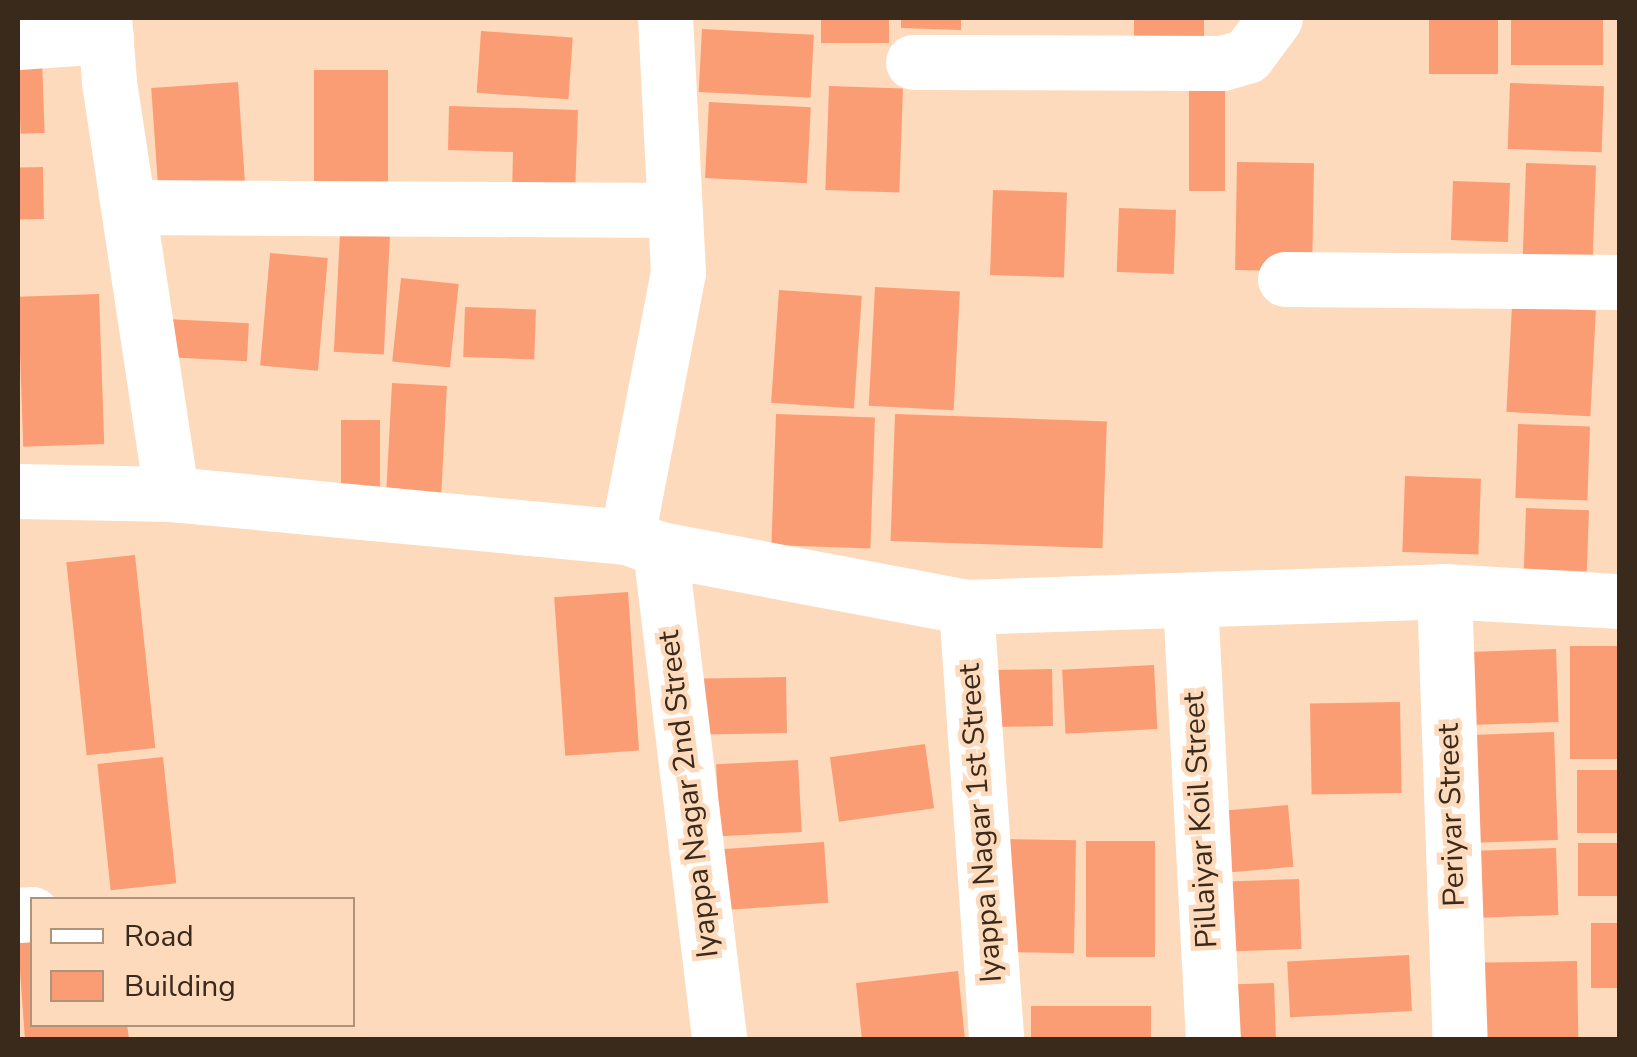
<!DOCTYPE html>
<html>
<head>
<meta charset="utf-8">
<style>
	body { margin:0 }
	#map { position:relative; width:1637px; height:1057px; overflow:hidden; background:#fddabb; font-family:"Nunito Sans",sans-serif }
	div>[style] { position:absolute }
	.building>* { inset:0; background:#fa9d75; transform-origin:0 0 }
	.minor>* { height:55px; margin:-27.5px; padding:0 27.5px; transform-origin:27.5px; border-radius:27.5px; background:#fff }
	span { translate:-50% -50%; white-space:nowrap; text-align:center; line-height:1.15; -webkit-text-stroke:9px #fddabb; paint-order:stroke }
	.street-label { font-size:30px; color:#3a2a1b }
	.frame { position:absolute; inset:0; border:20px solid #3a2a1b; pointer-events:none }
	.legend { position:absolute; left:30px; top:897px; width:325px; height:130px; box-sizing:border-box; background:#fddabb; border:2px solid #af947b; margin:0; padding:12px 18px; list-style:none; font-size:30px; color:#3a2a1b }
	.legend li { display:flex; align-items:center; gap:20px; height:50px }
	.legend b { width:50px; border:2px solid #af947b }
</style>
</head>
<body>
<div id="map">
	<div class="building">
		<i style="left:821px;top:18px;width:68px;height:25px"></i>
		<i style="clip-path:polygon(901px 18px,961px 18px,961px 30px,901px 28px)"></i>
		<i style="left:1134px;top:18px;width:70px;height:30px"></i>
		<i style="left:1429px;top:18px;width:69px;height:56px"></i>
		<i style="left:1511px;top:18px;width:92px;height:47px"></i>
		<i style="left:702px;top:29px;width:112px;height:63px;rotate:3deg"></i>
		<i style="left:481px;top:31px;width:92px;height:62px;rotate:4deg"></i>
		<i style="left:42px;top:58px;width:75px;height:24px;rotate:88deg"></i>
		<i style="left:388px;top:70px;width:127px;height:74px;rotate:90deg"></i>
		<i style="left:238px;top:82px;width:115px;height:87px;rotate:86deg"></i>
		<i style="left:1189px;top:83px;width:36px;height:108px"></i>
		<i style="left:1510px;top:83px;width:94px;height:66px;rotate:2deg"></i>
		<i style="left:829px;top:86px;width:74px;height:104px;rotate:2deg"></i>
		<i style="left:709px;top:102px;width:102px;height:76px;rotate:3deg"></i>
		<i style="clip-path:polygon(449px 106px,578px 110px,575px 195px,512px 193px,513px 152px,448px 150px)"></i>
		<i style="left:1237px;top:162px;width:77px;height:108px;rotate:1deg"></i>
		<i style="left:1526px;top:163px;width:70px;height:104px;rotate:2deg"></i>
		<i style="left:43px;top:167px;width:52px;height:25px;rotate:89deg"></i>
		<i style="left:1453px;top:181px;width:57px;height:59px;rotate:2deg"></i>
		<i style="left:993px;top:190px;width:74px;height:85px;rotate:2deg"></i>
		<i style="left:1119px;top:208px;width:57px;height:64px;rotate:2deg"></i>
		<i style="left:340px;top:234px;width:50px;height:118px;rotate:3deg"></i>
		<i style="left:270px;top:253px;width:58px;height:113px;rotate:5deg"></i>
		<i style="left:401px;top:278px;width:58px;height:84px;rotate:6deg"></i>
		<i style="left:875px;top:287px;width:85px;height:119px;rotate:3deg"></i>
		<i style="left:779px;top:290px;width:83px;height:113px;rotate:4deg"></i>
		<i style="left:99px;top:294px;width:150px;height:81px;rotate:88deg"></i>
		<i style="left:1512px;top:306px;width:84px;height:106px;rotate:3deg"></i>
		<i style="left:465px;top:307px;width:71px;height:50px;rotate:2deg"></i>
		<i style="left:167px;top:319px;width:82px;height:38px;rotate:3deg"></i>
		<i style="left:392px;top:383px;width:55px;height:112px;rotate:3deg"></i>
		<i style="left:776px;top:414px;width:99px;height:131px;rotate:2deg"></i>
		<i style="left:895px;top:414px;width:212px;height:127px;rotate:2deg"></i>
		<i style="left:341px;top:420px;width:39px;height:76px"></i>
		<i style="left:1518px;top:424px;width:72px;height:74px;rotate:2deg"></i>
		<i style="left:1405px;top:476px;width:76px;height:76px;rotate:2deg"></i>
		<i style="left:1526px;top:508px;width:63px;height:61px;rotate:2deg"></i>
		<i style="left:135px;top:555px;width:194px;height:69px;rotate:84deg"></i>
		<i style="left:628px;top:592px;width:159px;height:74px;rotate:86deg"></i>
		<i style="left:1620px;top:646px;width:113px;height:50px;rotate:90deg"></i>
		<i style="left:1556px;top:649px;width:73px;height:94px;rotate:88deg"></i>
		<i style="left:1154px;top:665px;width:64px;height:92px;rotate:87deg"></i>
		<i style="left:1052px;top:669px;width:57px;height:56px;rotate:89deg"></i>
		<i style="left:786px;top:677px;width:56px;height:82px;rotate:89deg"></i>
		<i style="left:1400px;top:702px;width:91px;height:90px;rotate:89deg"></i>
		<i style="left:1554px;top:732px;width:108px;height:97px;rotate:88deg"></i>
		<i style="left:925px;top:744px;width:65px;height:96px;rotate:82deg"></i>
		<i style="left:163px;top:757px;width:127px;height:66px;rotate:84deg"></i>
		<i style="left:798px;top:760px;width:72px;height:82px;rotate:87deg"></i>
		<i style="left:1620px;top:770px;width:63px;height:43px;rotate:90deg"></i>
		<i style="left:1288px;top:805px;width:62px;height:77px;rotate:85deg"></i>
		<i style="left:1007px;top:839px;width:69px;height:113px;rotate:1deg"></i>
		<i style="left:1086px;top:841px;width:69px;height:116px"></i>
		<i style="left:824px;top:842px;width:61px;height:103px;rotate:86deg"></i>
		<i style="left:1620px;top:843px;width:53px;height:42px;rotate:90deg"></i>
		<i style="left:1556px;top:848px;width:67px;height:92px;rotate:88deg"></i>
		<i style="left:1299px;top:879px;width:70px;height:79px;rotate:88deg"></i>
		<i style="left:1620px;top:923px;width:65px;height:29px;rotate:90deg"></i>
		<i style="clip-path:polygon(32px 942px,32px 1024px,127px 1024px,129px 1040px,25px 1040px,18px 943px)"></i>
		<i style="left:1409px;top:955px;width:56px;height:122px;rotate:87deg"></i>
		<i style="left:1577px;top:961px;width:79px;height:106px;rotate:89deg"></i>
		<i style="clip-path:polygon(958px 971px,965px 1040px,862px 1040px,856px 983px)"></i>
		<i style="left:1274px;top:983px;width:57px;height:58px;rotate:88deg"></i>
		<i style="left:1031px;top:1006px;width:120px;height:34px"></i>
	</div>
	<div class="minor">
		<i style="left:104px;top:18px;width:64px;rotate:85.5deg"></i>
		<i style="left:109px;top:82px;width:417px;rotate:81.4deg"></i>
		<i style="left:18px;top:42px;width:88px;rotate:-3.9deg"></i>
		<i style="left:913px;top:62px;width:309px;rotate:0.2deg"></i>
		<i style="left:1222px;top:63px;width:26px;rotate:-16deg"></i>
		<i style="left:1247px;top:56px;width:47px;rotate:-53.6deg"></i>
		<i style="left:129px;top:207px;width:545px;rotate:0.32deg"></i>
		<i style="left:1285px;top:279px;width:335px;rotate:0.5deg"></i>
		<i style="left:18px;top:491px;width:153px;rotate:1.1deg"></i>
		<i style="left:171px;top:494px;width:458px;rotate:5.4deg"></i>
		<i style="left:627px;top:537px;width:35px;rotate:20deg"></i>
		<i style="left:660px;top:549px;width:311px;rotate:10.7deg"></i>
		<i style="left:966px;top:607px;width:478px;rotate:-1.9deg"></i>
		<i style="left:1444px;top:591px;width:176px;rotate:3.3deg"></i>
		<i style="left:627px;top:537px;width:269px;rotate:-79.1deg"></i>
		<i style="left:678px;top:273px;width:255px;rotate:-92.9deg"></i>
		<i style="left:660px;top:549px;width:495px;rotate:83.1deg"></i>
		<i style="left:1444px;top:591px;width:449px;rotate:88deg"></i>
		<i style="left:1190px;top:601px;width:440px;rotate:87deg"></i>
		<i style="left:966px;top:607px;width:434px;rotate:86deg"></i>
		<i style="left:18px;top:915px;width:14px;rotate:-4deg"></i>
	</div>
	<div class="street-label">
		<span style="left:689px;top:794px;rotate:-97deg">Iyappa Nagar 2nd Street</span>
		<span style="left:1452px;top:815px;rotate:-92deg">Periyar Street</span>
		<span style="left:1201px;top:820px;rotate:-93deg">Pillaiyar Koil Street</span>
		<span style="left:981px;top:823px;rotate:-94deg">Iyappa Nagar 1st Street</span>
	</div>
	<div class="frame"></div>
	<ul class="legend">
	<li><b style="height:12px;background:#fff"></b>Road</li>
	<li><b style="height:28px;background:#fa9d75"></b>Building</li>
	</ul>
</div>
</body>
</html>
